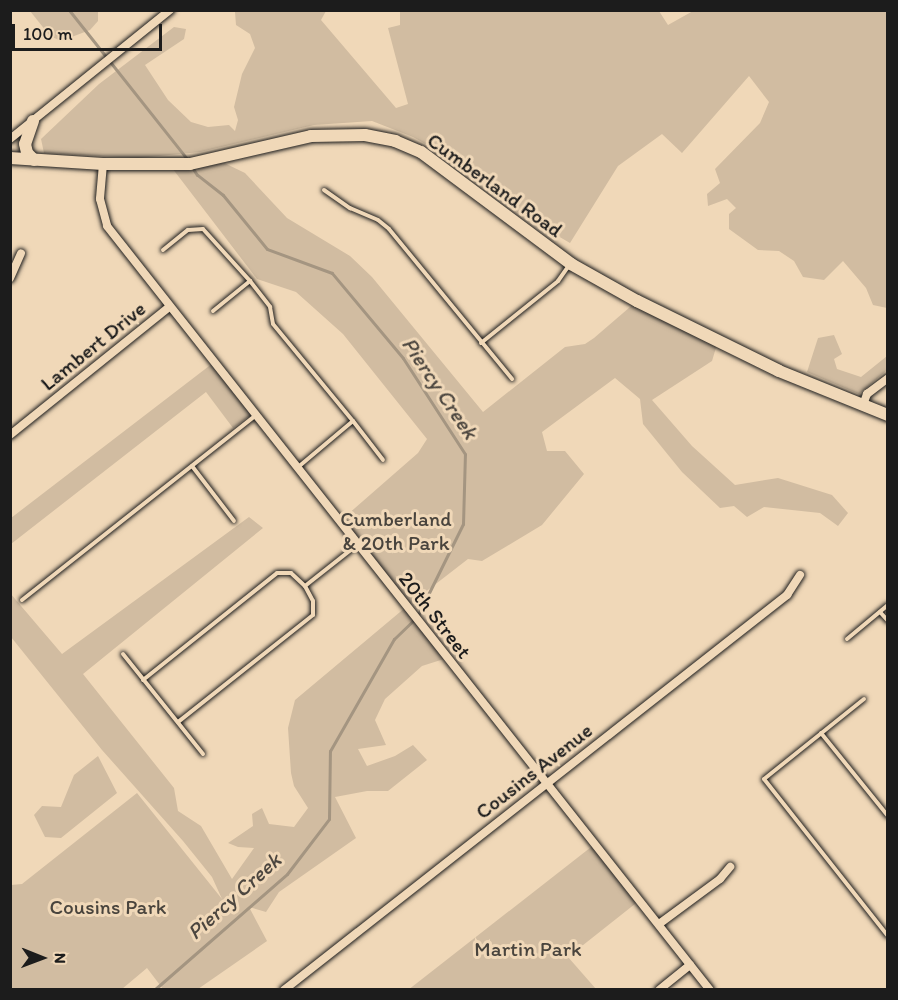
<!DOCTYPE html>
<html>
<head>
<meta charset="utf-8">
<style>
	body { margin:0 }
	#map { position:relative; width:898px; height:1000px; overflow:hidden; background:#f0d8b8; font-family:Itim,sans-serif }
	div>[style] { position:absolute }
	.green>* { inset:0; background:#d1bca1 }
	.stream>* { height:3px; margin:-1.5px; padding:0 1.5px; transform-origin:1.5px; border-radius:1.5px; background:#a49581 }
	.roads { filter:drop-shadow(0 0 2px #1c1c1c) drop-shadow(0 0 2px #1c1c1c) }
	.lane>* { height:4px; margin:-2px; padding:0 2px; transform-origin:2px; border-radius:2px; background:#f0d8b8 }
	.street>* { height:8px; margin:-4px; padding:0 4px; transform-origin:4px; border-radius:4px; background:#f0d8b8 }
	.secondary>* { height:12px; margin:-6px; padding:0 6px; transform-origin:6px; border-radius:6px; background:#f0d8b8 }
	span { translate:-50% -50%; white-space:nowrap; text-align:center; line-height:1.15; -webkit-text-stroke:6px #f0d8b8; paint-order:stroke }
	.street-label { font-size:21px; color:#1c1c1c }
	.park-label { font-size:21px; color:#49443d }
	.water-label { font-size:22px; color:#4c463f; font-style:italic }
	.frame { position:absolute; inset:0; border:12px solid #1c1c1c; pointer-events:none }
	.north { position:absolute; left:12px; top:928px; width:60px; height:60px; -webkit-text-stroke:4px #f0d8b8; paint-order:stroke; rotate:91deg; font-size:16px; font-weight:700; line-height:24px; text-align:center; color:#1c1c1c }
	.north::after { content:''; display:block; margin:auto; width:21px; height:27px; background:#1c1c1c; clip-path:polygon(50% 0,100% 100%,50% 72%,0 100%) }
	.scale { position:absolute; left:12px; top:24px; width:150px; height:27px; box-sizing:border-box; border:3px solid #1c1c1c; border-top:0; padding-left:8px; font-size:18px; line-height:21px; white-space:nowrap; color:#1c1c1c; -webkit-text-stroke:4px #f0d8b8; paint-order:stroke }
</style>
</head>
<body>
<div id="map">
	<div class="green">
		<i style="clip-path:polygon(30px 11px,98px 11px,98px 21px,90px 30px,61px 41px,50px 36px)"></i>
		<i style="clip-path:polygon(238px 11px,326px 11px,321px 20px,396px 108px,408px 104px,388px 28px,400px 25px,400px 11px,659px 11px,668px 25px,693px 11px,887px 11px,887px 308px,873px 305px,866px 288px,843px 261px,824px 280px,803px 277px,794px 261px,779px 251px,758px 250px,729px 229px,729px 214px,736px 208px,727px 199px,708px 206px,707px 194px,720px 183px,715px 169px,760px 123px,769px 102px,749px 76px,682px 153px,662px 134px,618px 166px,570px 243px,520px 214px,460px 163px,413px 137px,372px 121px,314px 125px,200px 152px,138px 158px,44px 153px,41px 139px,99px 84px,174px 27px,186px 29px,184px 39px,145px 65px,168px 100px,191px 122px,208px 127px,229px 125px,235px 131px,238px 120px,234px 107px,242px 74px,255px 48px,250px 34px,236px 25px,235px 12px)"></i>
		<i style="clip-path:polygon(216px 159px,245px 173px,287px 218px,350px 256px,372px 277px,483px 412px,565px 347px,585px 344px,594px 338px,637px 301px,718px 341px,712px 361px,652px 400px,692px 446px,735px 485px,778px 478px,832px 495px,848px 513px,838px 526px,820px 513px,764px 507px,747px 517px,734px 506px,720px 508px,682px 472px,643px 424px,640px 399px,615px 378px,542px 432px,547px 451px,565px 451px,584px 474px,542px 525px,482px 561px,468px 559px,406px 607px,447px 658px,422px 666px,385px 699px,375px 720px,386px 745px,358px 749px,367px 766px,395px 756px,413px 745px,427px 760px,388px 791px,367px 791px,335px 797px,356px 838px,279px 892px,266px 912px,249px 907px,267px 941px,198px 989px,163px 989px,147px 968px,122px 989px,11px 989px,11px 885px,22px 884px,137px 793px,222px 899px,212px 877px,183px 841px,102px 750px,11px 637px,10px 593px,62px 654px,249px 517px,263px 528px,83px 674px,174px 788px,178px 811px,201px 826px,232px 879px,254px 848px,238px 847px,228px 843px,253px 826px,252px 814px,262px 808px,269px 824px,294px 827px,308px 808px,294px 786px,291px 773px,288px 728px,295px 700px,406px 607px,339px 522px,418px 453px,427px 439px,343px 334px,296px 292px,257px 279px,169px 164px)"></i>
		<i style="clip-path:polygon(834px 335px,842px 354px,834px 359px,837px 369px,861px 377px,887px 356px,887px 370px,859px 394px,807px 372px,818px 338px)"></i>
		<i style="clip-path:polygon(213px 363px,252px 414px,233px 428px,206px 392px,11px 544px,11px 518px)"></i>
		<i style="clip-path:polygon(98px 756px,117px 793px,61px 838px,45px 837px,34px 815px,42px 806px,61px 807px,74px 775px)"></i>
		<i style="clip-path:polygon(595px 844px,640px 900px,568px 957px,596px 989px,408px 990px)"></i>
	</div>
	<div class="stream">
		<i style="left:69px;top:10px;width:190px;rotate:51.6deg"></i>
		<i style="left:154px;top:990px;width:176px;rotate:-41.1deg"></i>
		<i style="left:287px;top:874px;width:69px;rotate:-52.6deg"></i>
		<i style="left:329px;top:819px;width:68px;rotate:-89.2deg"></i>
		<i style="left:330px;top:751px;width:129px;rotate:-60.3deg"></i>
		<i style="left:394px;top:639px;width:32px;rotate:-44deg"></i>
		<i style="left:417px;top:617px;width:104px;rotate:-63.7deg"></i>
		<i style="left:463px;top:524px;width:70px;rotate:-88.4deg"></i>
		<i style="left:465px;top:454px;width:114px;rotate:-122.9deg"></i>
		<i style="left:403px;top:358px;width:111px;rotate:-129.9deg"></i>
		<i style="left:332px;top:273px;width:69px;rotate:-159.7deg"></i>
		<i style="left:267px;top:249px;width:70px;rotate:-129.2deg"></i>
		<i style="left:223px;top:195px;width:33px;rotate:-142deg"></i>
		<i style="left:197px;top:175px;width:9px;rotate:-122deg"></i>
	</div>
	<div class="roads">
		<div class="lane">
			<i style="left:324px;top:190px;width:32px;rotate:35deg"></i>
			<i style="left:350px;top:208px;width:30px;rotate:23deg"></i>
			<i style="left:378px;top:220px;width:14px;rotate:39deg"></i>
			<i style="left:389px;top:229px;width:194px;rotate:50.6deg"></i>
			<i style="left:163px;top:250px;width:32px;rotate:-39deg"></i>
			<i style="left:188px;top:230px;width:15px;rotate:-4deg"></i>
			<i style="left:203px;top:229px;width:70px;rotate:47.9deg"></i>
			<i style="left:213px;top:311px;width:48px;rotate:-39deg"></i>
			<i style="left:250px;top:281px;width:33px;rotate:52deg"></i>
			<i style="left:270px;top:307px;width:17px;rotate:80deg"></i>
			<i style="left:273px;top:324px;width:126px;rotate:50.5deg"></i>
			<i style="left:481px;top:343px;width:99px;rotate:-38.8deg"></i>
			<i style="left:558px;top:281px;width:21px;rotate:-55deg"></i>
			<i style="left:192px;top:466px;width:69px;rotate:52.6deg"></i>
			<i style="left:297px;top:468px;width:73px;rotate:-40deg"></i>
			<i style="left:353px;top:421px;width:49px;rotate:52.4deg"></i>
			<i style="left:305px;top:586px;width:66px;rotate:-38.3deg"></i>
			<i style="left:22px;top:600px;width:297px;rotate:-38.3deg"></i>
			<i style="left:880px;top:612px;width:12px;rotate:48deg"></i>
			<i style="left:847px;top:639px;width:53px;rotate:-39.7deg"></i>
			<i style="left:123px;top:654px;width:128px;rotate:51.3deg"></i>
			<i style="left:143px;top:680px;width:171px;rotate:-38.6deg"></i>
			<i style="left:277px;top:573px;width:14px"></i>
			<i style="left:291px;top:573px;width:19px;rotate:43deg"></i>
			<i style="left:305px;top:586px;width:17px;rotate:62deg"></i>
			<i style="left:313px;top:601px;width:14px;rotate:90deg"></i>
			<i style="left:313px;top:615px;width:172px;rotate:141.6deg"></i>
			<i style="left:864px;top:699px;width:128px;rotate:141.3deg"></i>
			<i style="left:764px;top:779px;width:200px;rotate:51.7deg"></i>
			<i style="left:821px;top:733px;width:107px;rotate:51.1deg"></i>
		</div>
		<div class="street">
			<i style="left:10px;top:139px;width:206px;rotate:-38.9deg"></i>
			<i style="left:103px;top:164px;width:35px;rotate:95deg"></i>
			<i style="left:100px;top:199px;width:28px;rotate:75deg"></i>
			<i style="left:107px;top:226px;width:973px;rotate:51.72deg"></i>
			<i style="left:10px;top:278px;width:27px;rotate:-66deg"></i>
			<i style="left:863px;top:405px;width:12px;rotate:-70deg"></i>
			<i style="left:867px;top:394px;width:26px;rotate:-37deg"></i>
			<i style="left:10px;top:435px;width:204px;rotate:-38.8deg"></i>
			<i style="left:659px;top:924px;width:76px;rotate:-36.4deg"></i>
			<i style="left:720px;top:879px;width:16px;rotate:-50deg"></i>
			<i style="left:284px;top:990px;width:640px;rotate:-38.14deg"></i>
			<i style="left:787px;top:595px;width:24px;rotate:-57deg"></i>
			<i style="left:659px;top:990px;width:40px;rotate:-39deg"></i>
		</div>
		<div class="secondary">
			<i style="left:33px;top:121px;width:24px;rotate:109deg"></i>
			<i style="left:25px;top:144px;width:9px;rotate:77deg"></i>
			<i style="left:27px;top:153px;width:10px;rotate:45deg"></i>
			<i style="left:10px;top:158px;width:93px;rotate:3.7deg"></i>
			<i style="left:103px;top:164px;width:87px"></i>
			<i style="left:190px;top:164px;width:124px;rotate:-13deg"></i>
			<i style="left:311px;top:136px;width:54px;rotate:-1.1deg"></i>
			<i style="left:365px;top:135px;width:31px;rotate:11deg"></i>
			<i style="left:395px;top:141px;width:28px;rotate:23deg"></i>
			<i style="left:421px;top:152px;width:187px;rotate:36.7deg"></i>
			<i style="left:571px;top:264px;width:76px;rotate:29.3deg"></i>
			<i style="left:637px;top:301px;width:158px;rotate:26.2deg"></i>
			<i style="left:779px;top:371px;width:118px;rotate:22deg"></i>
		</div>
	</div>
	<div class="street-label">
		<span style="left:495px;top:185px;rotate:36deg">Cumberland Road</span>
		<span style="left:93px;top:346px;rotate:-39deg">Lambert Drive</span>
		<span style="left:435px;top:615px;rotate:52deg">20th Street</span>
		<span style="left:534px;top:771px;rotate:-38deg">Cousins Avenue</span>
	</div>
	<div class="park-label">
		<span style="left:396px;top:531px">Cumberland<br>&amp; 20th Park</span>
		<span style="left:108px;top:907px">Cousins Park</span>
		<span style="left:528px;top:949px">Martin Park</span>
	</div>
	<div class="water-label">
		<span style="left:440px;top:388px;rotate:56deg">Piercy Creek</span>
		<span style="left:234px;top:896px;rotate:-42deg">Piercy Creek</span>
	</div>
	<div class="frame"></div>
	<div class="north">N</div>
	<div class="scale">100 m</div>
</div>
</body>
</html>
